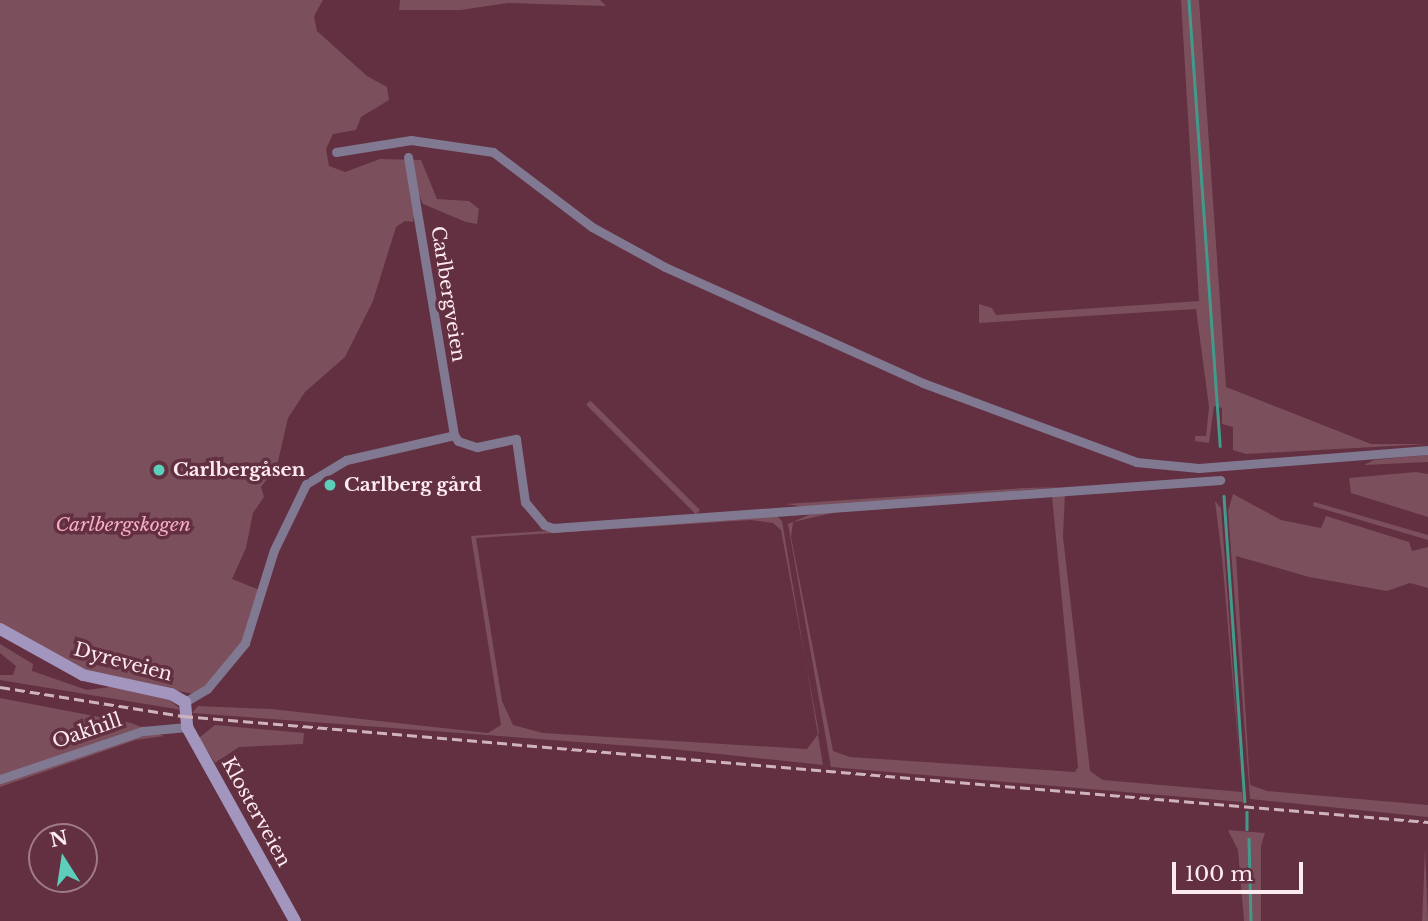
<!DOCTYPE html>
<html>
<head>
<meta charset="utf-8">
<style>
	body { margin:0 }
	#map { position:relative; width:1428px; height:921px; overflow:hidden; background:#623041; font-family:"Libre Baskerville",serif }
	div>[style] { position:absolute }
	.green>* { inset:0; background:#7b4f5c; transform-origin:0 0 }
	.stream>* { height:2.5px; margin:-1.25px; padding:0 1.25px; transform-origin:1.25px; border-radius:1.25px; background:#439a8b }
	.street>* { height:9px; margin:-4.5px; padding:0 4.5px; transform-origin:4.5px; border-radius:4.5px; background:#817992 }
	.secondary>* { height:12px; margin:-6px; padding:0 6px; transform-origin:6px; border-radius:6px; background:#a396be }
	.rail>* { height:2.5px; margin-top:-1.25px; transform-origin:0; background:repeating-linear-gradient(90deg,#d0b4bc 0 10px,transparent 0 15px) }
	.dots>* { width:19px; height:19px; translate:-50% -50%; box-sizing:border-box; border:4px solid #623041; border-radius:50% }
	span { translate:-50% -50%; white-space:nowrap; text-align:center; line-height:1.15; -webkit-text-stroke:7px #623041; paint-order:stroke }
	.street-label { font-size:19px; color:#feebf0 }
	.poi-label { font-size:19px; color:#feebf0; font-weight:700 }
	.left { translate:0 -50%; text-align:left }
	.park-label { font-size:19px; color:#f9adc4; font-style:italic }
	.north { position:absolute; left:28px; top:823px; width:70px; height:70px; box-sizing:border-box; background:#623041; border:2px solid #a07b87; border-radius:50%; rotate:348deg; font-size:19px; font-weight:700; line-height:28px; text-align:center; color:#feebf0 }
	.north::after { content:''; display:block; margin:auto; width:24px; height:32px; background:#5cceba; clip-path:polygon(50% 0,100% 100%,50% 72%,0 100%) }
	.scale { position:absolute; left:1172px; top:862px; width:131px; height:32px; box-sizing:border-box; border:4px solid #feebf0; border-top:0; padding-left:9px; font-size:21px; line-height:24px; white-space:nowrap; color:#feebf0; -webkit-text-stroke:5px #623041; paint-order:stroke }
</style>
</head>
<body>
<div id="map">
	<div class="green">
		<i style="clip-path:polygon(0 0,323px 0,314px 16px,317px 31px,367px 76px,387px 87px,389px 100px,361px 117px,356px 130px,333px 134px,326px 149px,329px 166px,345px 172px,380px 159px,421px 160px,437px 199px,469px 201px,479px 209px,477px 224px,466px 222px,423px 204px,418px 193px,413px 222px,405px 221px,396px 227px,373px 301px,345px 357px,305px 392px,288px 418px,277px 466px,261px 487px,264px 497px,253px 513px,246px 548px,232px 579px,260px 590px,245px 639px,206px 686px,193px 694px,79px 670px,0 624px)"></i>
		<i style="clip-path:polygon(400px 0,600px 0,606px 6px,508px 3px,460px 10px,399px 10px)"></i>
		<i style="clip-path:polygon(1181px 0,1199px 0,1226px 387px,1371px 444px,1428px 444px,1246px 454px,1233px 450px,1233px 427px,1222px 424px,1222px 408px,1214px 406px,1209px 443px,1195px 441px,1195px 436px,1206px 436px,1209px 407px,1196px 309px,979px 323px,979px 304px,992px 308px,996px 315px,1199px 301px)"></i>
		<i style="clip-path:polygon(1428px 455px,1428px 462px,1364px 465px,1374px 460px)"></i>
		<i style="clip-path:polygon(1416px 472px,1428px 474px,1428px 517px,1351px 493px,1349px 478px)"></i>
		<i style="clip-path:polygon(1062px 487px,805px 507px,786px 504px,1024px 488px)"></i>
		<i style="clip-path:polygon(evenodd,1065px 493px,1063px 537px,1090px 771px,1103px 780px,1242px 792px,1243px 802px,831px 767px,788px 524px,811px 514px,1065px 493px,1052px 496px,1078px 767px,1075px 772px,850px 757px,833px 751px,791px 537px,793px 522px,837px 512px,1052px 496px)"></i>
		<i style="clip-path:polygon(1233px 494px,1281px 520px,1321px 528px,1326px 516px,1409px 542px,1412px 551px,1428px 547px,1428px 588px,1410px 583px,1387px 591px,1309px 577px,1236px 556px,1250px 785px,1267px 791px,1428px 805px,1428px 817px,1250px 799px,1228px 511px)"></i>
		<i style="clip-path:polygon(1215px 501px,1221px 508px,1241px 778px,1222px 557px)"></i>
		<i style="clip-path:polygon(1314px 502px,1428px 535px,1428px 540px,1313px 506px)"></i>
		<i style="left:700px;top:510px;width:6px;height:155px;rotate:135deg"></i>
		<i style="clip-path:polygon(evenodd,752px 517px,778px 517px,782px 521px,823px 765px,672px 749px,192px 713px,198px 706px,271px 709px,488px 733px,501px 725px,471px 536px,752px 517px,751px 520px,773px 523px,781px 530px,819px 733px,807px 749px,543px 733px,513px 725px,502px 701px,476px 538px,751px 520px)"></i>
		<i style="clip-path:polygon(0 644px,33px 664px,32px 671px,87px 690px,110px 687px,165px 697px,182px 710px,0 680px,0 675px,13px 675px,16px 666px,0 653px)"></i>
		<i style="clip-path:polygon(0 698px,131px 723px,164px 736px,136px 740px,0 787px)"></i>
		<i style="clip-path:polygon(215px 725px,304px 733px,303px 744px,239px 747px,215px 763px,199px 738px)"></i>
		<i style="clip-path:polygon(1228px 830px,1265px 833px,1261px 846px,1261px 921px,1244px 921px,1238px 850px)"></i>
		<i style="clip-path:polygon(1425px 848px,1428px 921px,1422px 921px,1423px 900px)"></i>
	</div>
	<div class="stream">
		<i style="left:1189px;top:0;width:447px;rotate:86deg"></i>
		<i style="left:1224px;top:496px;width:306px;rotate:86.1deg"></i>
		<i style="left:1247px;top:812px;width:17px;rotate:90deg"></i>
		<i style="left:1249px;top:839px;width:82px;rotate:88.6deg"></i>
	</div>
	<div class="street">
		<i style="left:336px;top:152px;width:76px;rotate:-9.1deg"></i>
		<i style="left:411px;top:140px;width:83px;rotate:8.3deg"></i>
		<i style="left:493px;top:152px;width:124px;rotate:37.1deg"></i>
		<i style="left:592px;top:227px;width:83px;rotate:28.7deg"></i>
		<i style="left:665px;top:267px;width:283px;rotate:24.2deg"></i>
		<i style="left:923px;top:383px;width:227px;rotate:20.3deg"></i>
		<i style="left:1136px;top:462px;width:63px;rotate:5.4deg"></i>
		<i style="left:1199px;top:468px;width:230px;rotate:-4.5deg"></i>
		<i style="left:408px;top:157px;width:282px;rotate:80.6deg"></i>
		<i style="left:454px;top:435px;width:7px;rotate:56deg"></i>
		<i style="left:458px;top:441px;width:20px;rotate:18deg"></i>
		<i style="left:477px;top:447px;width:40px;rotate:-12deg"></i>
		<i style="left:516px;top:439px;width:64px;rotate:81.9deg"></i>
		<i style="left:525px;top:502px;width:30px;rotate:50deg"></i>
		<i style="left:544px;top:525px;width:9px;rotate:18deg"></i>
		<i style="left:553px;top:528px;width:669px;rotate:-4.12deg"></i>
		<i style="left:185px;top:702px;width:26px;rotate:-31deg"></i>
		<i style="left:207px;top:689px;width:60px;rotate:-50.4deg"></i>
		<i style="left:245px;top:643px;width:97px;rotate:-72.7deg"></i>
		<i style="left:274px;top:550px;width:73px;rotate:-64.1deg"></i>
		<i style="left:306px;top:484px;width:47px;rotate:-31deg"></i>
		<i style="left:346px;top:460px;width:111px;rotate:-13deg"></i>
		<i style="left:0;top:779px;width:151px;rotate:-18.6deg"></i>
		<i style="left:143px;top:731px;width:44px;rotate:-5.2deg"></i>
	</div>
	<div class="secondary">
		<i style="left:0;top:629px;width:95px;rotate:29deg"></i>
		<i style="left:83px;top:675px;width:90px;rotate:12.2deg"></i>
		<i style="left:171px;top:694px;width:16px;rotate:30deg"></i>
		<i style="left:185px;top:702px;width:25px;rotate:85deg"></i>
		<i style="left:187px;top:727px;width:222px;rotate:60.9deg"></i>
	</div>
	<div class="rail">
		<i style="left:0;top:687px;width:185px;rotate:9deg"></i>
		<i style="left:183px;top:716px;width:1250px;rotate:4.87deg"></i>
	</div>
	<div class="dots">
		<i style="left:159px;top:470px;background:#5cceba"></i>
		<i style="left:330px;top:485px;background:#5cceba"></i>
	</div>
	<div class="street-label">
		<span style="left:448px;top:294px;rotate:81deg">Carlbergveien</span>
		<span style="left:123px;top:662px;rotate:15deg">Dyreveien</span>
		<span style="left:87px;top:731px;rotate:-19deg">Oakhill</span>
		<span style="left:256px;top:812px;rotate:61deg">Klosterveien</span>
	</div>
	<div class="poi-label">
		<span class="left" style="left:173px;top:470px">Carlbergåsen</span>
		<span class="left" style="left:344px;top:485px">Carlberg gård</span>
	</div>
	<div class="park-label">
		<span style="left:123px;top:525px">Carlbergskogen</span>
	</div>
	<div class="north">N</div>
	<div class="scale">100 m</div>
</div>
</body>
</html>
